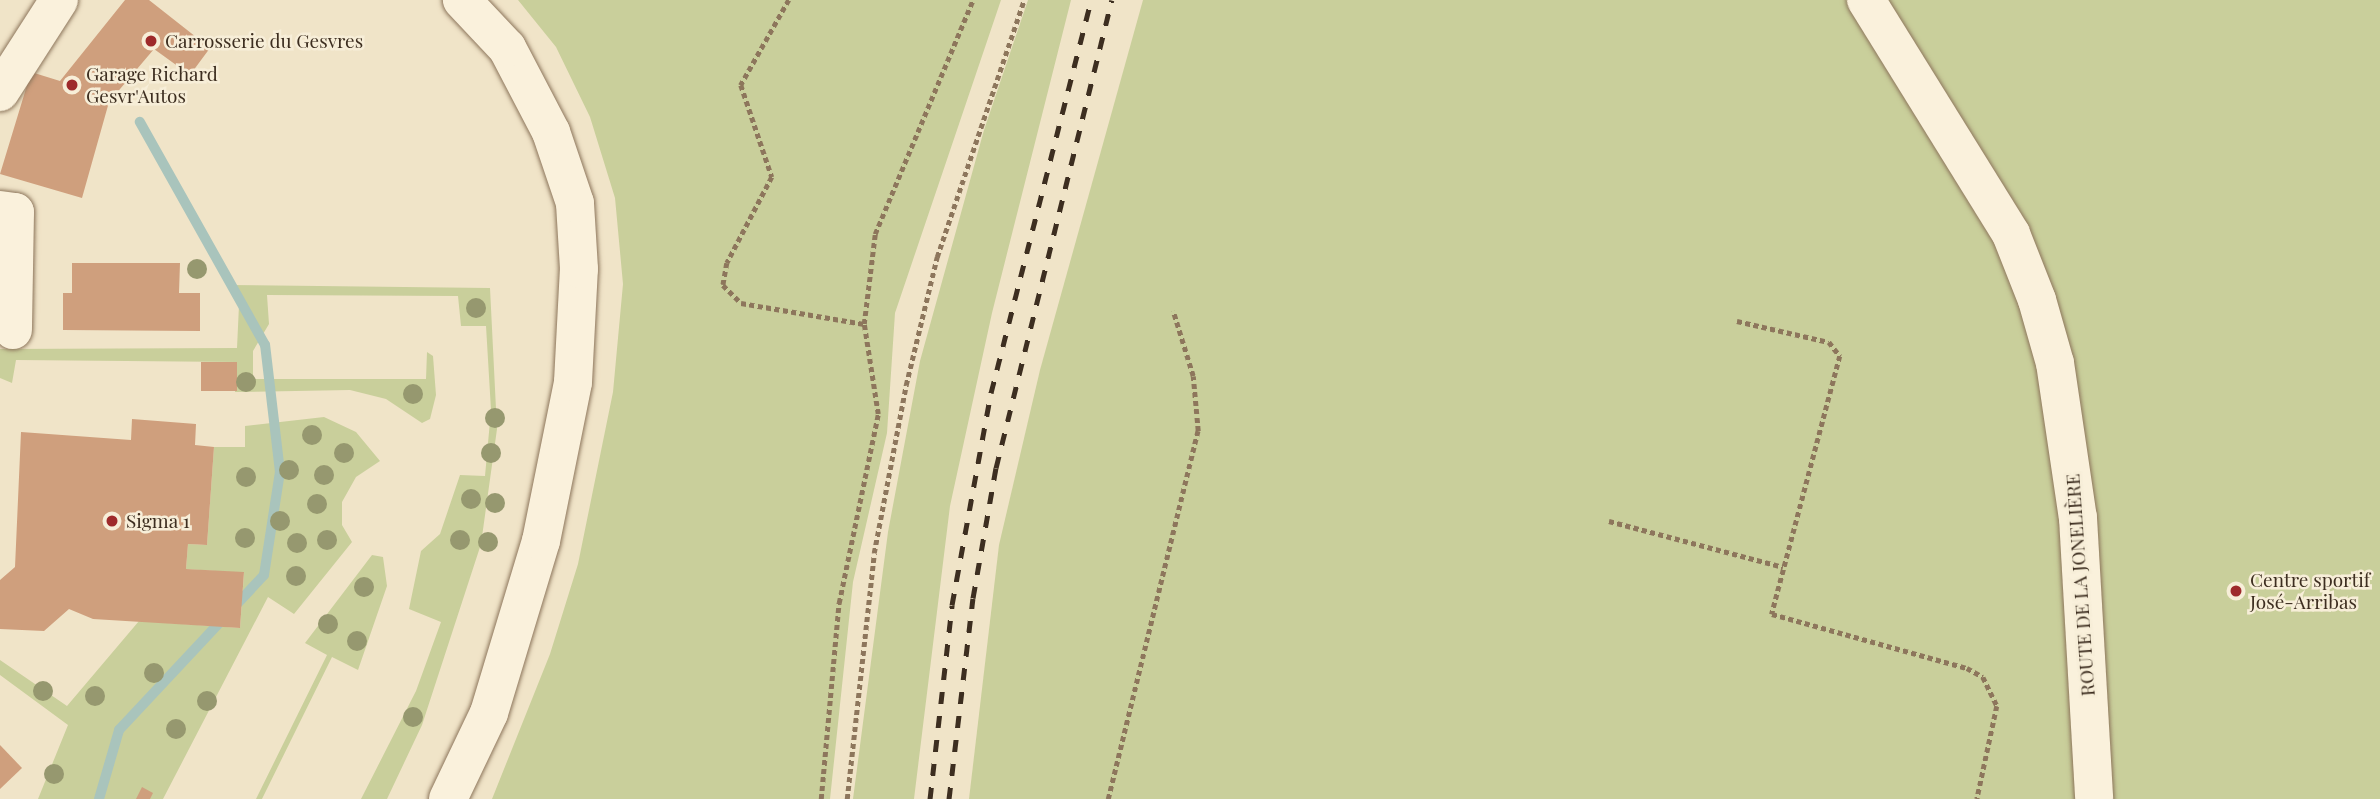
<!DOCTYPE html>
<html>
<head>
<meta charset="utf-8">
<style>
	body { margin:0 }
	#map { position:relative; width:2380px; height:799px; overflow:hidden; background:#f0e4c8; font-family:"Playfair Display",serif }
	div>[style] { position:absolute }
	.green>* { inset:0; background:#c9cf9b }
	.stream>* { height:10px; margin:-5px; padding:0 5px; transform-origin:5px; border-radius:5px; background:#a9c4bc }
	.building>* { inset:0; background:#cf9f7d; transform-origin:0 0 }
	.path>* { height:4.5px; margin-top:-2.25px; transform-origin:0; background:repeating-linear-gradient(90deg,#8d765c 0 5px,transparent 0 8.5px) }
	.roads { filter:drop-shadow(0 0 2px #8d765c) drop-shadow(0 0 2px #8d765c) }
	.minor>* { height:38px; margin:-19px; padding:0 19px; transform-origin:19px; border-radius:19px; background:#faf1dc }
	.rail>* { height:5px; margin-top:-2.5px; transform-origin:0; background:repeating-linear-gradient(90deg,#3d2e20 0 12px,transparent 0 24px) }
	.trees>* { width:20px; height:20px; margin:-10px; border-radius:50%; background:#96986f }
	.dots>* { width:19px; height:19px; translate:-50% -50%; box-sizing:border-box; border:4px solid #f7eed8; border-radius:50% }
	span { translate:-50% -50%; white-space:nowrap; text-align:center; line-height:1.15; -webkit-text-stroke:5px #f7eed8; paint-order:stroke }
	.poi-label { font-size:19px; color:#3d2e20 }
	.left { translate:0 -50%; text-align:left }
	.street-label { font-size:19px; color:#3d2e20 }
</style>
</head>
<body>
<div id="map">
	<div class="green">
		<i style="clip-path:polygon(518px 0,1001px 0,895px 313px,887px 433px,853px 582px,830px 799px,492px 799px,550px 654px,578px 564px,613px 392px,623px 284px,615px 198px,590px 117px,556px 47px)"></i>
		<i style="clip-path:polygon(1028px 0,1071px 0,992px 313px,950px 506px,914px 799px,853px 799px,888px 532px,920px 361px,984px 130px)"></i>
		<i style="clip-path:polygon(1143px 0,2380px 0,2380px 799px,969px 799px,999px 545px,1040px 370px)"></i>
		<i style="clip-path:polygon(228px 285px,490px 288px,497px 429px,481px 544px,422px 725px,387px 799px,361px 799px,416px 691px,441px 622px,409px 609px,421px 551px,440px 534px,460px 475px,485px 476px,491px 410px,486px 326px,461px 326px,458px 296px,267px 295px,269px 324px,253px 351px,253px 379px,426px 379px,427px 352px,433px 356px,436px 395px,430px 419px,422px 423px,386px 399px,350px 390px,235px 392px,236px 362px,16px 360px,12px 383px,0 378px,0 349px,237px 348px,239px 305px)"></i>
		<i style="clip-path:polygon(324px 417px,356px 432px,380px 461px,356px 477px,342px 502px,342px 525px,352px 542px,294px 614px,268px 597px,163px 799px,38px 799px,68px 725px,0 675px,0 660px,67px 706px,139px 621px,240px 628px,244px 573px,186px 569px,188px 544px,207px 545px,214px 447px,245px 447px,245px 426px)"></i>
		<i style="clip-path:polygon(372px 555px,383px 557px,387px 586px,358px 670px,332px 657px,262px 799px,256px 799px,327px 655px,305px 643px)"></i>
	</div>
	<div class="stream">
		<i style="left:99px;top:799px;width:72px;rotate:-73.8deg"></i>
		<i style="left:119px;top:730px;width:212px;rotate:-46.9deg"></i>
		<i style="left:264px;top:575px;width:104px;rotate:-81.2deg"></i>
		<i style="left:280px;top:472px;width:128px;rotate:-96.7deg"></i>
		<i style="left:265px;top:345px;width:256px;rotate:-119.3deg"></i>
	</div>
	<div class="building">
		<i style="clip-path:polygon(125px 0,149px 0,210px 48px,190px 75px,154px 49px,109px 102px,82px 198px,0 174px,31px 72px,60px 81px)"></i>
		<i style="clip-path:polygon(72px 263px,180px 263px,179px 293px,200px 293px,200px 331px,63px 330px,63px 293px,72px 293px)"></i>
		<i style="left:201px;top:362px;width:36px;height:29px"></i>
		<i style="clip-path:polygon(132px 419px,196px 424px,195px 445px,214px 447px,207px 545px,188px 544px,186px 569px,244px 572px,240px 628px,93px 619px,69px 609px,44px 631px,0 629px,0 580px,15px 567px,21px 432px,131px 440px)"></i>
		<i style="clip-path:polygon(0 745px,22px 768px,0 789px)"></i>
		<i style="clip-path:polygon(142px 787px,153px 793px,150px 799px,136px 799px)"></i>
	</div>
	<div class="path">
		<i style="left:789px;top:0;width:98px;rotate:119.5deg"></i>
		<i style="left:741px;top:85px;width:97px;rotate:71.4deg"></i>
		<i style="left:772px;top:177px;width:97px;rotate:117.6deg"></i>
		<i style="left:727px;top:263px;width:22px;rotate:100deg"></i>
		<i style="left:723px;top:285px;width:25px;rotate:45deg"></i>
		<i style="left:741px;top:303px;width:125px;rotate:9.7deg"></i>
		<i style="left:1737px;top:321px;width:94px;rotate:12.9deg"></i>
		<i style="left:1829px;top:342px;width:18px;rotate:52deg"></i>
		<i style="left:1840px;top:356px;width:267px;rotate:104.8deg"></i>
		<i style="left:1772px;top:614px;width:202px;rotate:15.5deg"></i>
		<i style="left:1967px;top:668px;width:18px;rotate:29deg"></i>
		<i style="left:1983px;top:677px;width:32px;rotate:64deg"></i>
		<i style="left:1997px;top:706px;width:95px;rotate:102.1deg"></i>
		<i style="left:1609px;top:521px;width:180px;rotate:14.8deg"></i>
		<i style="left:821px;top:799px;width:197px;rotate:-84.8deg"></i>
		<i style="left:839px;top:603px;width:193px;rotate:-78.3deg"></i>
		<i style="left:878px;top:414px;width:91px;rotate:-98.8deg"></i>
		<i style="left:864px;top:324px;width:91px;rotate:-83deg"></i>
		<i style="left:875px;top:234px;width:254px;rotate:-67.3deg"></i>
		<i style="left:847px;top:799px;width:247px;rotate:-83.7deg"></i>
		<i style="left:874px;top:553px;width:171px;rotate:-79.2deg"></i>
		<i style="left:906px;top:385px;width:132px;rotate:-76.4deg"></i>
		<i style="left:937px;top:257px;width:271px;rotate:-71.3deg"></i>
		<i style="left:1108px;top:799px;width:379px;rotate:-76.3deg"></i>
		<i style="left:1198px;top:431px;width:55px;rotate:-95.2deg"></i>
		<i style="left:1193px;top:376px;width:68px;rotate:-107.1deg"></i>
	</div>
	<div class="roads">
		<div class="minor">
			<i style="left:1866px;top:0;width:275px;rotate:58.2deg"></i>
			<i style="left:2011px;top:234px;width:71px;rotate:68.5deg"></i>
			<i style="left:2037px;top:300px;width:66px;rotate:74.1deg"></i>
			<i style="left:2055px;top:363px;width:157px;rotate:81.6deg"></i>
			<i style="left:2078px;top:518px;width:281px;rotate:86.7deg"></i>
			<i style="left:0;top:92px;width:109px;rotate:-57.3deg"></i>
			<i style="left:0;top:210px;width:15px;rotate:8deg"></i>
			<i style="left:15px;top:212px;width:118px;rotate:91deg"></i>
			<i style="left:448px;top:799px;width:95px;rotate:-64.5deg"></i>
			<i style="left:489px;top:713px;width:180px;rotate:-73.2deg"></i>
			<i style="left:541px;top:541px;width:162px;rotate:-78.6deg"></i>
			<i style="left:573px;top:382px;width:113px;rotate:-87deg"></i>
			<i style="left:579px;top:269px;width:66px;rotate:-93.5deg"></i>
			<i style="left:575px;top:203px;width:75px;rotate:-108.7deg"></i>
			<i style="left:551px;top:132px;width:95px;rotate:-117.6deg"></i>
			<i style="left:507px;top:48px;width:66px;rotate:-133.2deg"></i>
		</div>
	</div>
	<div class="rail">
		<i style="left:930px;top:799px;width:195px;rotate:-83.5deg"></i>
		<i style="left:952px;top:605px;width:216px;rotate:-79.6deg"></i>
		<i style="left:991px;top:393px;width:406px;rotate:-75.7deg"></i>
		<i style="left:949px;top:799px;width:202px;rotate:-83.2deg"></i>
		<i style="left:973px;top:598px;width:132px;rotate:-80deg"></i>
		<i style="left:996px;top:468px;width:482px;rotate:-76.1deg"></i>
	</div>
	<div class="trees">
		<i style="left:197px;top:269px"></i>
		<i style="left:476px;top:308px"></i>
		<i style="left:246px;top:382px"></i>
		<i style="left:413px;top:394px"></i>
		<i style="left:495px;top:418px"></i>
		<i style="left:312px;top:435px"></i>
		<i style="left:344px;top:453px"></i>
		<i style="left:491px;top:453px"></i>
		<i style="left:289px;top:470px"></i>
		<i style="left:324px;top:475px"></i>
		<i style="left:246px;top:477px"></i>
		<i style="left:471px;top:499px"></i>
		<i style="left:495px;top:503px"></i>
		<i style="left:317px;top:504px"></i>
		<i style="left:280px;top:521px"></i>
		<i style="left:245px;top:538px"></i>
		<i style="left:327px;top:540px"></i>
		<i style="left:460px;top:540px"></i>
		<i style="left:488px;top:542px"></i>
		<i style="left:297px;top:543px"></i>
		<i style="left:296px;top:576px"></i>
		<i style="left:364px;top:587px"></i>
		<i style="left:328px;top:624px"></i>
		<i style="left:357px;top:641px"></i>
		<i style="left:154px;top:673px"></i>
		<i style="left:43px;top:691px"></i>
		<i style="left:95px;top:696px"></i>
		<i style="left:207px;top:701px"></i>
		<i style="left:413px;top:717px"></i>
		<i style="left:176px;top:729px"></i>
		<i style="left:54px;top:774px"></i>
	</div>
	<div class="dots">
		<i style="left:151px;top:41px;background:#9e2a2b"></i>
		<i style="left:72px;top:85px;background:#9e2a2b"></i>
		<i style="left:112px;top:521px;background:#9e2a2b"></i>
		<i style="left:2236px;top:591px;background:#9e2a2b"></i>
	</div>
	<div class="poi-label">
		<span class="left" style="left:165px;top:41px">Carrosserie du Gesvres</span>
		<span class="left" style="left:86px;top:85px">Garage Richard<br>Gesvr'Autos</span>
		<span class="left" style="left:126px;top:521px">Sigma 1</span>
		<span class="left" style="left:2250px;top:591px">Centre sportif<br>José-Arribas</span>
	</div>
	<div class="street-label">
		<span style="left:2080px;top:585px;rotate:-94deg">ROUTE DE LA JONELIÈRE</span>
	</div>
</div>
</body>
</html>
